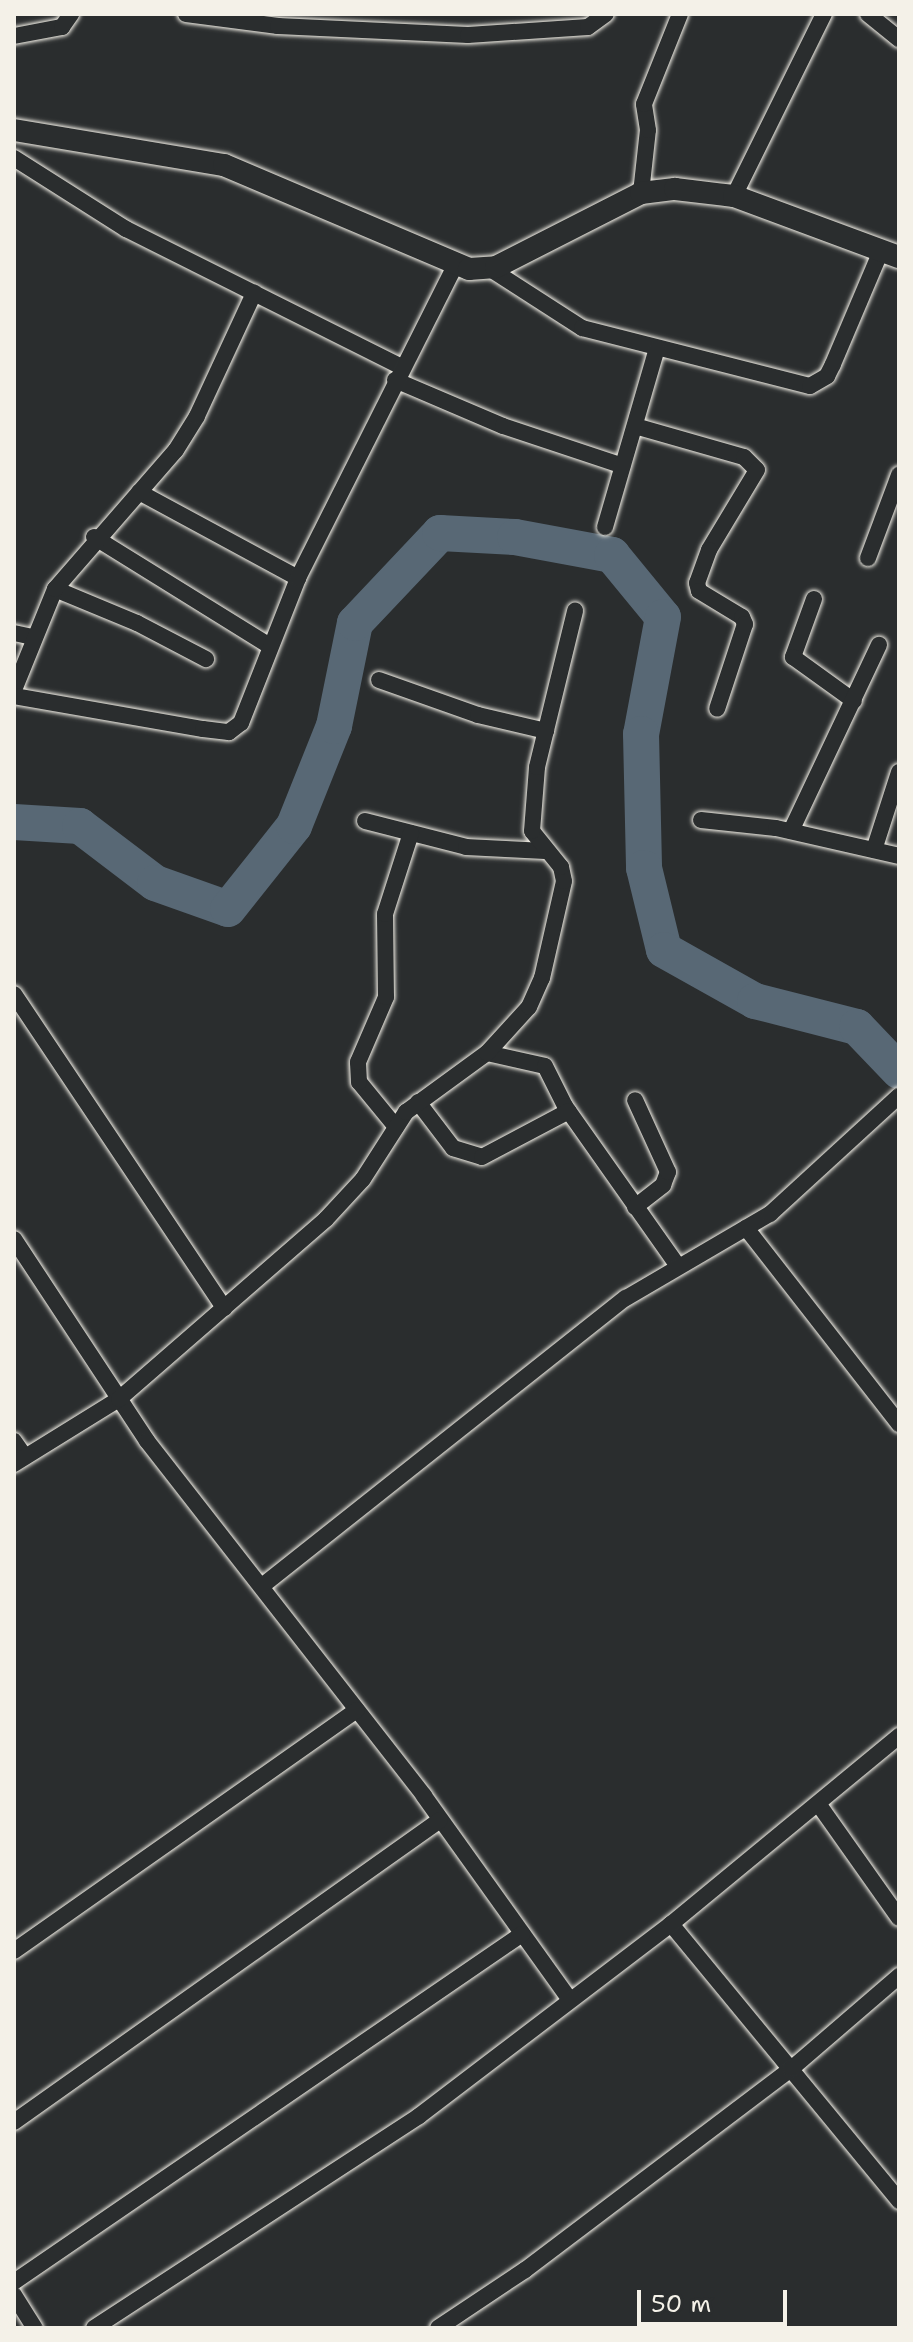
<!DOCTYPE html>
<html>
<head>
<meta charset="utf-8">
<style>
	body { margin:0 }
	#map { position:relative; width:913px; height:2342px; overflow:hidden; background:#2a2d2e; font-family:"Shantell Sans",sans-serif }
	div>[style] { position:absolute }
	.river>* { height:36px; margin:-18px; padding:0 18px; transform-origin:18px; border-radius:18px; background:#586875 }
	.roads { filter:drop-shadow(0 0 2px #f4f1e8) drop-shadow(0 0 2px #f4f1e8) }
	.street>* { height:16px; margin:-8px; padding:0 8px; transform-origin:8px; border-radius:8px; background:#2a2d2e }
	.secondary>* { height:22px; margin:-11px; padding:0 11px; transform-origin:11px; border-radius:11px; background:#2a2d2e }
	span { translate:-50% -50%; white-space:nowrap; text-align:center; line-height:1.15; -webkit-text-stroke:8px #2a2d2e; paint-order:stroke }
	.frame { position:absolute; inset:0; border:16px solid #f4f1e8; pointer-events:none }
	.scale { position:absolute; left:637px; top:2290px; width:150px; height:36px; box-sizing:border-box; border:4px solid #f4f1e8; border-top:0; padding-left:10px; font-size:24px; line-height:28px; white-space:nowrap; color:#f4f1e8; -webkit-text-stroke:6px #2a2d2e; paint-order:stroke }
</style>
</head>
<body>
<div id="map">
	<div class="river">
		<i style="left:14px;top:822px;width:66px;rotate:3.5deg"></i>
		<i style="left:80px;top:826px;width:94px;rotate:37.2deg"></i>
		<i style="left:155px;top:883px;width:77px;rotate:19.6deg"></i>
		<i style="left:228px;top:909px;width:106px;rotate:-51.5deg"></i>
		<i style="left:294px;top:826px;width:108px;rotate:-68.2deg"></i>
		<i style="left:334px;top:726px;width:105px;rotate:-78.5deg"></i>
		<i style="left:355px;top:623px;width:124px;rotate:-46.6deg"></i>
		<i style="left:440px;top:533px;width:75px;rotate:3.1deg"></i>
		<i style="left:515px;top:537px;width:99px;rotate:10.5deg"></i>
		<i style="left:612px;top:555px;width:80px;rotate:50.6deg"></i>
		<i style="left:663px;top:617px;width:119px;rotate:100.6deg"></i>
		<i style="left:641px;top:734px;width:134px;rotate:88.7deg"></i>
		<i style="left:644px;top:868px;width:84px;rotate:76.3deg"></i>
		<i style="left:664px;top:950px;width:104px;rotate:29.3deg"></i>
		<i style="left:755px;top:1001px;width:105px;rotate:14.3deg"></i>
		<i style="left:857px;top:1027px;width:61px;rotate:46.3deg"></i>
	</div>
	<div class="roads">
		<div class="street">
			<i style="left:186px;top:14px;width:93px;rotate:7.4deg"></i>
			<i style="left:278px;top:26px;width:190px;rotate:2.7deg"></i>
			<i style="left:468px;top:35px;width:120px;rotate:-3.8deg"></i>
			<i style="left:588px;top:27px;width:22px;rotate:-36deg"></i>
			<i style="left:868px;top:14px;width:40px;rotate:39deg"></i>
			<i style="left:14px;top:36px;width:49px;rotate:-10.6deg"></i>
			<i style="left:62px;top:27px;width:16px;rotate:-55deg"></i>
			<i style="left:14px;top:158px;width:133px;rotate:32.4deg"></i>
			<i style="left:126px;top:229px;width:309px;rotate:26.6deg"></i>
			<i style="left:641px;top:193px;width:63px;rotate:-83.7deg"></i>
			<i style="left:648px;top:130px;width:26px;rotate:-99deg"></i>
			<i style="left:644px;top:104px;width:97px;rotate:-68.2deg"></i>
			<i style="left:734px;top:196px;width:203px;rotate:-63.7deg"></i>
			<i style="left:489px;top:268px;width:111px;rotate:32.8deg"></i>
			<i style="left:582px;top:328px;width:235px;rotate:14.3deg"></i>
			<i style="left:810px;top:386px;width:20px;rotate:-30deg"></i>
			<i style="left:827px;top:376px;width:13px;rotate:-63deg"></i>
			<i style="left:833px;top:364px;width:123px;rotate:-67deg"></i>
			<i style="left:395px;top:380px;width:117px;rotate:23.1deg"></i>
			<i style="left:503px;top:426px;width:126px;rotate:18.4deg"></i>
			<i style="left:635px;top:426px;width:113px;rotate:15.9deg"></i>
			<i style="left:744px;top:457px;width:18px;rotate:45deg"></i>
			<i style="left:757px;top:470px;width:93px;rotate:121deg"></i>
			<i style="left:709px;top:550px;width:35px;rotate:110deg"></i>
			<i style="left:697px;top:583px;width:8px;rotate:76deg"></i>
			<i style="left:699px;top:591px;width:50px;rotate:31.2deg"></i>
			<i style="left:742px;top:617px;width:8px;rotate:67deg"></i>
			<i style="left:745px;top:624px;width:89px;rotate:108.2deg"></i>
			<i style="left:139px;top:492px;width:181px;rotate:28.4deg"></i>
			<i style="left:605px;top:527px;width:186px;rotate:-73.8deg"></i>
			<i style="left:94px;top:537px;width:207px;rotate:31.8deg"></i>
			<i style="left:868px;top:558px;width:89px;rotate:-69.5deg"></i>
			<i style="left:55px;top:589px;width:89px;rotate:22.5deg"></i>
			<i style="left:137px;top:623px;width:78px;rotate:27.6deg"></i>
			<i style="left:814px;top:599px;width:62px;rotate:109.9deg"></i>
			<i style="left:793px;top:657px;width:75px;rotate:35.8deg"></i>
			<i style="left:14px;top:633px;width:19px;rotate:12deg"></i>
			<i style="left:379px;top:680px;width:105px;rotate:19.5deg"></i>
			<i style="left:478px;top:715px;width:70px;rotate:13.2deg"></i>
			<i style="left:14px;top:690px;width:109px;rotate:-67.9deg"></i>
			<i style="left:55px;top:589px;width:184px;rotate:-49deg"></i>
			<i style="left:176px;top:450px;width:40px;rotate:-58deg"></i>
			<i style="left:197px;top:416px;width:136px;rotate:-65.1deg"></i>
			<i style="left:14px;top:696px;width:192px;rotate:9.9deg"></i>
			<i style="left:203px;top:729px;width:26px;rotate:7deg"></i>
			<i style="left:229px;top:732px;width:15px;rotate:-37deg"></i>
			<i style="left:241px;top:723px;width:156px;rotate:-68.5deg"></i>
			<i style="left:298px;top:578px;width:352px;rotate:-63.3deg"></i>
			<i style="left:701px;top:820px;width:75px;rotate:6.1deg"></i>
			<i style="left:776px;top:828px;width:126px;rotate:12.8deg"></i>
			<i style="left:365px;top:821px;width:104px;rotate:14.4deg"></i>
			<i style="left:466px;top:847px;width:79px;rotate:2.9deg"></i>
			<i style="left:791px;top:831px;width:206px;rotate:-64.7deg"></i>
			<i style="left:874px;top:850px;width:82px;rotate:-72.2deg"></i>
			<i style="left:14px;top:994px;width:378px;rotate:56.2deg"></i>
			<i style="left:487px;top:1053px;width:59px;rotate:12.6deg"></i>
			<i style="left:545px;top:1066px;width:45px;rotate:63.4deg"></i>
			<i style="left:565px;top:1106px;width:196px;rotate:54.8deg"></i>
			<i style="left:418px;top:1102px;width:58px;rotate:52.7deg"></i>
			<i style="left:453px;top:1148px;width:30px;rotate:17deg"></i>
			<i style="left:482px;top:1157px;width:98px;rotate:-27.9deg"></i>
			<i style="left:396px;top:1127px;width:58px;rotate:-129.4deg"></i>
			<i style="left:359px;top:1082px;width:20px;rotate:-93deg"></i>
			<i style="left:358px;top:1062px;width:71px;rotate:-66.7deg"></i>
			<i style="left:386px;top:997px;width:83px;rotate:-90.7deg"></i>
			<i style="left:385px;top:914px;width:85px;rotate:-72.2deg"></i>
			<i style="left:635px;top:1207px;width:36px;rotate:-38deg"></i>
			<i style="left:663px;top:1185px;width:14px;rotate:-69deg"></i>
			<i style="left:668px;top:1172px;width:79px;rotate:-114.6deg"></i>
			<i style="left:746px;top:1228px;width:249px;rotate:52deg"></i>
			<i style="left:14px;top:1239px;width:242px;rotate:56.6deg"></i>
			<i style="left:147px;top:1441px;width:450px;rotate:52deg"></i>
			<i style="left:424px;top:1796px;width:251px;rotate:54.4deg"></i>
			<i style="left:14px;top:1441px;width:19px;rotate:55deg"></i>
			<i style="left:14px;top:1464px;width:123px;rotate:-31.8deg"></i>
			<i style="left:119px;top:1399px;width:274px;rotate:-41deg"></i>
			<i style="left:326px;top:1219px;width:54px;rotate:-47.2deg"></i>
			<i style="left:363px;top:1179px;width:80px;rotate:-57.3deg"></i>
			<i style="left:406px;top:1112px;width:100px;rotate:-36.1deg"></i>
			<i style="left:487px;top:1053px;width:62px;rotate:-47.6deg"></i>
			<i style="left:529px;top:1007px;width:32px;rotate:-66deg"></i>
			<i style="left:542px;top:978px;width:99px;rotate:-77.2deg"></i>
			<i style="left:564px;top:881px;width:14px;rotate:-102deg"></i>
			<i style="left:561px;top:867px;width:46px;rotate:-128.9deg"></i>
			<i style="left:532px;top:831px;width:64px;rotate:-85.5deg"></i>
			<i style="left:537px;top:767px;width:161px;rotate:-76.3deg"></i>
			<i style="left:262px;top:1586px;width:464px;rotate:-38.4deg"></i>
			<i style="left:626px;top:1298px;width:167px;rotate:-30.3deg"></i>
			<i style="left:770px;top:1214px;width:175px;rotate:-42.5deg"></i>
			<i style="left:819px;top:1805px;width:138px;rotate:54.7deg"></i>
			<i style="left:671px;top:1924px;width:359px;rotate:50.5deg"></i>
			<i style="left:14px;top:1951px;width:419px;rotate:-35.1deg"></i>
			<i style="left:14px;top:2122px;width:522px;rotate:-35.33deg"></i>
			<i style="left:14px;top:2282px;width:616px;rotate:-34.41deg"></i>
			<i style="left:14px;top:2295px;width:39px;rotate:58deg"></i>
			<i style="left:94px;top:2328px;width:388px;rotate:-33.1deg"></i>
			<i style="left:419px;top:2116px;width:317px;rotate:-37.3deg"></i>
			<i style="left:671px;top:1924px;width:296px;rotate:-39.5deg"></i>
			<i style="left:438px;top:2328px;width:105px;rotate:-33.7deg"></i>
			<i style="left:525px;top:2270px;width:333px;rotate:-37.1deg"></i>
			<i style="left:791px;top:2069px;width:143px;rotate:-40.7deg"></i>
		</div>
		<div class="secondary">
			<i style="left:14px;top:130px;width:213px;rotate:9.5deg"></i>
			<i style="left:224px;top:165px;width:266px;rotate:23deg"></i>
			<i style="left:469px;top:269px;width:27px;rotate:-4deg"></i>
			<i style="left:496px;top:267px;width:163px;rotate:-27deg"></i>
			<i style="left:641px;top:193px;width:34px;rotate:-7deg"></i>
			<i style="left:675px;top:189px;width:59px;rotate:6.8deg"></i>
			<i style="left:734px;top:196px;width:176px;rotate:20.3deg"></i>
		</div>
	</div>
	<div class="frame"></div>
	<div class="scale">50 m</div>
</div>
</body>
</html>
